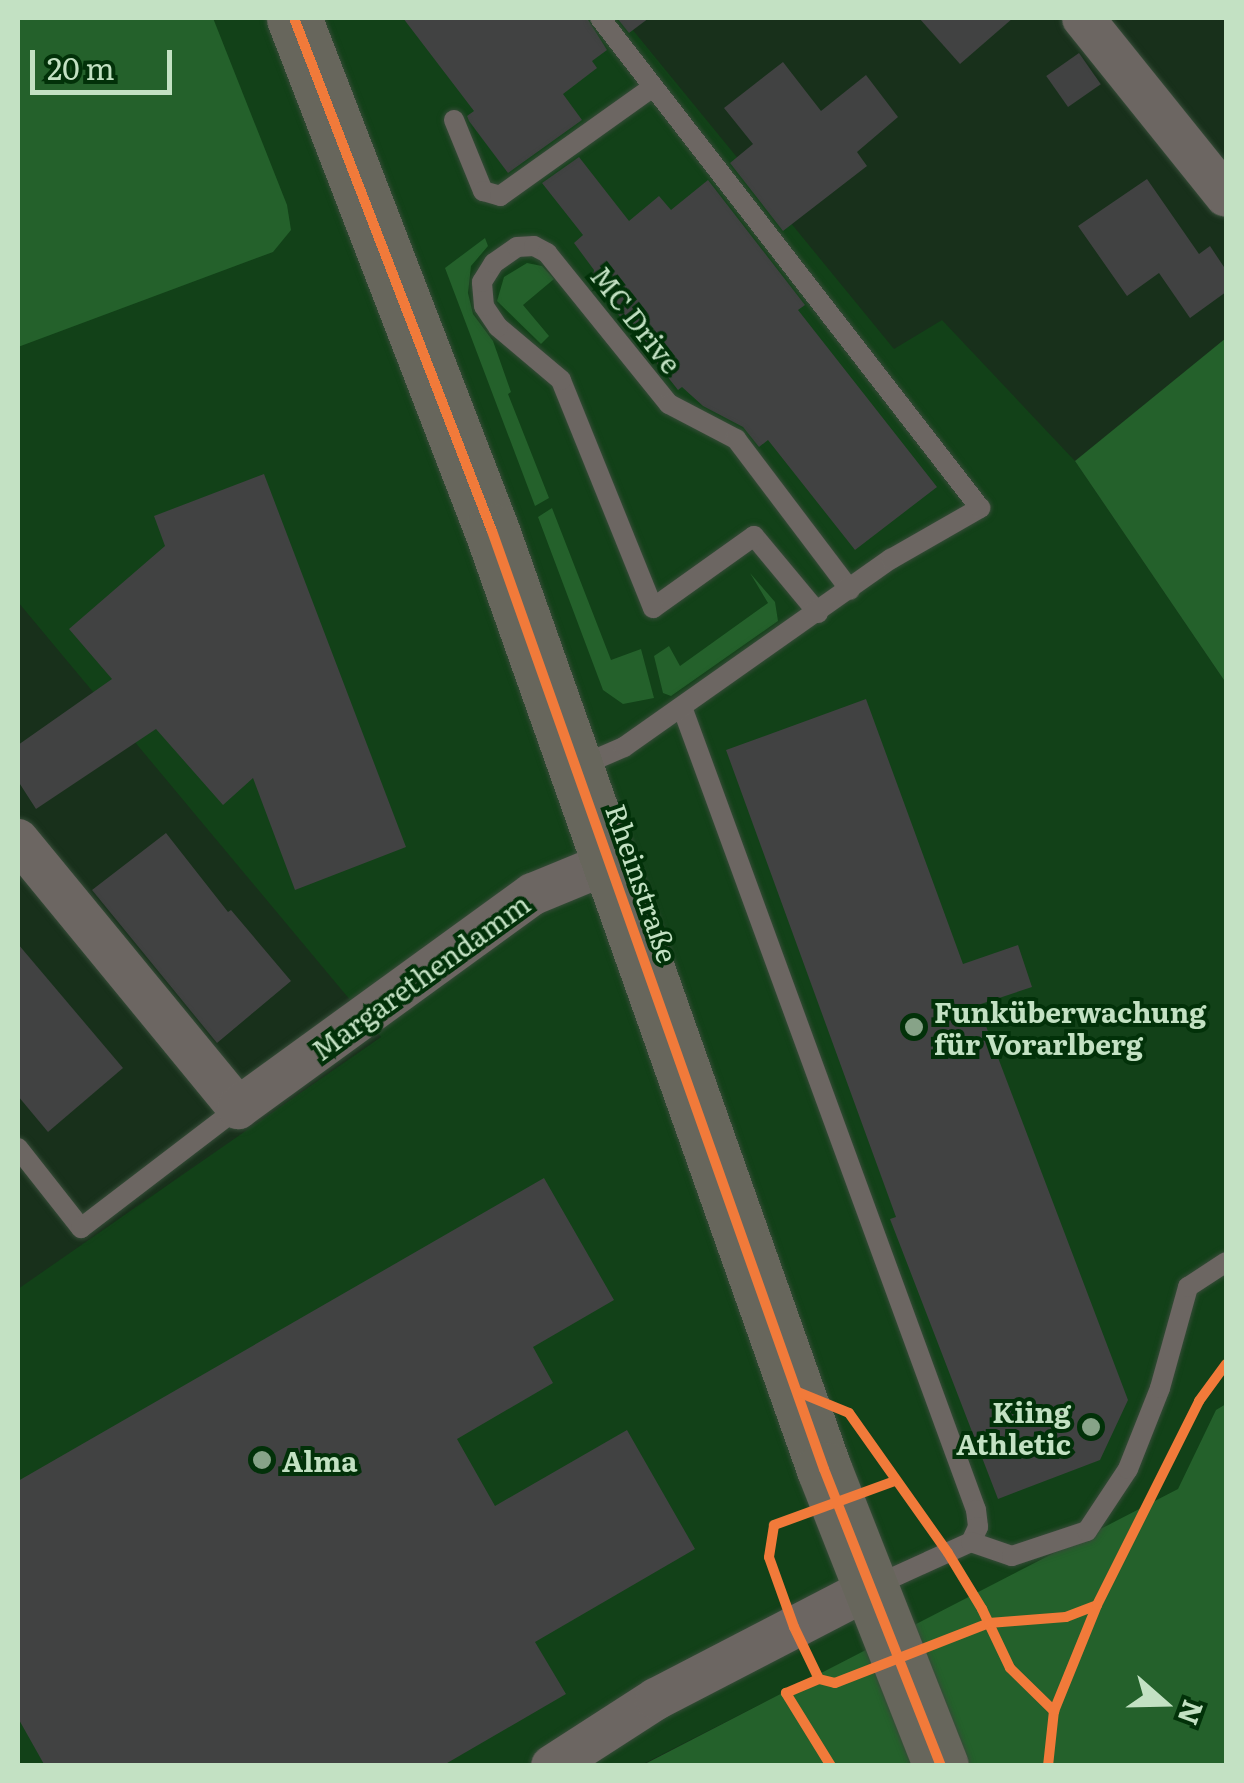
<!DOCTYPE html>
<html>
<head>
<meta charset="utf-8">
<style>
	body { margin:0 }
	#map { position:relative; width:1244px; height:1783px; overflow:hidden; background:#18301b; font-family:Literata,serif }
	div>[style] { position:absolute }
	.built>* { inset:0; background:#124118 }
	.green>* { inset:0; background:#24612b }
	.building>* { inset:0; background:#414242; transform-origin:0 0 }
	.roads { filter:drop-shadow(0 0 2px #364b38) drop-shadow(0 0 2px #364b38) }
	.service>* { height:20px; margin:-10px; padding:0 10px; transform-origin:10px; border-radius:10px; background:#6c6662 }
	.minor>* { height:42px; margin:-21px; padding:0 21px; transform-origin:21px; border-radius:21px; background:#6c6662 }
	.primary>* { height:55px; margin:-27.5px; padding:0 27.5px; transform-origin:27.5px; border-radius:27.5px; background:#67665c }
	.cycleway>* { height:10px; margin:-5px; padding:0 5px; transform-origin:5px; border-radius:5px; background:#f17a3a }
	.dots>* { width:28px; height:28px; translate:-50% -50%; box-sizing:border-box; border:5px solid #023109; border-radius:50% }
	span { translate:-50% -50%; white-space:nowrap; text-align:center; line-height:1.15; -webkit-text-stroke:8px #023109; paint-order:stroke }
	.street-label { font-size:28px; color:#c3e1c3 }
	.poi-label { font-size:28px; color:#c3e1c3; font-weight:700 }
	.left { translate:0 -50%; text-align:left }
	.right { translate:-100% -50%; text-align:right }
	.frame { position:absolute; inset:0; border:20px solid #c3e1c3; pointer-events:none }
	.north { position:absolute; left:1114px; top:1653px; width:100px; height:100px; -webkit-text-stroke:8px #023109; paint-order:stroke; rotate:110deg; font-size:28px; font-weight:700; line-height:40px; text-align:center; color:#c3e1c3 }
	.north::after { content:''; display:block; margin:auto; width:35px; height:45px; background:#c3e1c3; clip-path:polygon(50% 0,100% 100%,50% 72%,0 100%) }
	.scale { position:absolute; left:30px; top:50px; width:142px; height:45px; box-sizing:border-box; border:5px solid #c3e1c3; border-top:0; padding-left:12px; font-size:30px; line-height:35px; white-space:nowrap; color:#c3e1c3; -webkit-text-stroke:8px #023109; paint-order:stroke }
</style>
</head>
<body>
<div id="map">
	<div class="built">
		<i style="clip-path:polygon(18px 18px,623px 18px,894px 349px,942px 320px,1075px 461px,1226px 683px,1226px 1468px,641px 1765px,18px 1765px,18px 1289px,381px 1037px,18px 602px)"></i>
	</div>
	<div class="green">
		<i style="clip-path:polygon(18px 18px,213px 18px,287px 205px,291px 230px,273px 252px,18px 347px)"></i>
		<i style="clip-path:polygon(485px 238px,488px 246px,471px 266px,468px 293px,473px 314px,493px 341px,511px 392px,508px 394px,549px 498px,535px 506px,445px 268px)"></i>
		<i style="clip-path:polygon(527px 263px,542px 266px,554px 279px,523px 305px,549px 336px,541px 344px,497px 301px,504px 277px)"></i>
		<i style="clip-path:polygon(1226px 338px,1226px 683px,1075px 461px)"></i>
		<i style="clip-path:polygon(552px 508px,611px 660px,641px 649px,654px 698px,623px 704px,603px 690px,538px 517px)"></i>
		<i style="clip-path:polygon(750px 573px,775px 602px,778px 621px,671px 696px,663px 693px,654px 656px,669px 646px,680px 666px,768px 603px)"></i>
		<i style="clip-path:polygon(1226px 1404px,1226px 1765px,641px 1766px,1178px 1489px,1216px 1410px)"></i>
	</div>
	<div class="building">
		<i style="clip-path:polygon(403px 18px,587px 18px,607px 50px,592px 61px,597px 68px,563px 94px,582px 120px,508px 173px,469px 121px,467px 116px,474px 111px)"></i>
		<i style="clip-path:polygon(617px 18px,649px 18px,629px 33px)"></i>
		<i style="clip-path:polygon(919px 18px,1013px 18px,960px 64px)"></i>
		<i style="left:1079px;top:53px;width:38px;height:40px;rotate:55deg"></i>
		<i style="clip-path:polygon(783px 62px,821px 111px,866px 75px,898px 117px,857px 152px,867px 166px,783px 231px,730px 163px,753px 144px,724px 108px)"></i>
		<i style="clip-path:polygon(579px 157px,629px 221px,659px 196px,671px 210px,708px 180px,805px 305px,798px 310px,937px 487px,855px 550px,768px 440px,759px 447px,743px 427px,703px 406px,682px 387px,678px 390px,592px 281px,594px 270px,574px 243px,583px 235px,542px 183px)"></i>
		<i style="clip-path:polygon(1147px 179px,1199px 254px,1210px 246px,1226px 270px,1226px 292px,1190px 318px,1159px 273px,1127px 296px,1078px 226px)"></i>
		<i style="clip-path:polygon(264px 474px,406px 847px,295px 890px,253px 778px,223px 805px,156px 729px,36px 809px,18px 781px,18px 745px,112px 679px,69px 629px,165px 546px,154px 516px)"></i>
		<i style="clip-path:polygon(866px 699px,963px 964px,1018px 945px,1032px 987px,978px 1005px,1128px 1400px,1100px 1460px,998px 1499px,890px 1219px,896px 1217px,726px 750px)"></i>
		<i style="clip-path:polygon(166px 833px,228px 912px,231px 910px,291px 981px,217px 1043px,92px 890px)"></i>
		<i style="clip-path:polygon(18px 944px,123px 1068px,48px 1132px,18px 1096px)"></i>
		<i style="clip-path:polygon(544px 1178px,614px 1300px,533px 1347px,553px 1383px,457px 1439px,495px 1506px,627px 1430px,695px 1549px,535px 1642px,566px 1694px,442px 1766px,45px 1766px,18px 1718px,18px 1481px)"></i>
	</div>
	<div class="roads">
		<div class="service">
			<i style="left:454px;top:120px;width:77px;rotate:67.8deg"></i>
			<i style="left:483px;top:191px;width:18px;rotate:16deg"></i>
			<i style="left:500px;top:196px;width:188px;rotate:-35.5deg"></i>
			<i style="left:818px;top:613px;width:100px;rotate:-129.7deg"></i>
			<i style="left:754px;top:536px;width:124px;rotate:144.5deg"></i>
			<i style="left:653px;top:608px;width:246px;rotate:-112deg"></i>
			<i style="left:561px;top:380px;width:82px;rotate:-139.9deg"></i>
			<i style="left:498px;top:327px;width:25px;rotate:-124deg"></i>
			<i style="left:484px;top:306px;width:24px;rotate:-95deg"></i>
			<i style="left:482px;top:282px;width:22px;rotate:-58deg"></i>
			<i style="left:494px;top:263px;width:28px;rotate:-35deg"></i>
			<i style="left:517px;top:247px;width:17px;rotate:-3deg"></i>
			<i style="left:534px;top:246px;width:15px;rotate:28deg"></i>
			<i style="left:547px;top:253px;width:194px;rotate:51.1deg"></i>
			<i style="left:669px;top:404px;width:76px;rotate:27.6deg"></i>
			<i style="left:736px;top:439px;width:189px;rotate:52.9deg"></i>
			<i style="left:682px;top:707px;width:855px;rotate:69.89deg"></i>
			<i style="left:976px;top:1510px;width:17px;rotate:83deg"></i>
			<i style="left:978px;top:1527px;width:17px;rotate:115deg"></i>
			<i style="left:971px;top:1542px;width:109px;rotate:155.6deg"></i>
			<i style="left:580px;top:766px;width:48px;rotate:-23.4deg"></i>
			<i style="left:624px;top:747px;width:327px;rotate:-35.2deg"></i>
			<i style="left:891px;top:559px;width:103px;rotate:-29.8deg"></i>
			<i style="left:980px;top:508px;width:620px;rotate:-127.79deg"></i>
			<i style="left:18px;top:1148px;width:102px;rotate:51.8deg"></i>
			<i style="left:81px;top:1228px;width:198px;rotate:-37.4deg"></i>
			<i style="left:971px;top:1542px;width:43px;rotate:18.9deg"></i>
			<i style="left:1012px;top:1556px;width:79px;rotate:-18.4deg"></i>
			<i style="left:1087px;top:1531px;width:74px;rotate:-56.5deg"></i>
			<i style="left:1128px;top:1469px;width:87px;rotate:-68.4deg"></i>
			<i style="left:1160px;top:1388px;width:105px;rotate:-74.5deg"></i>
			<i style="left:1188px;top:1287px;width:45px;rotate:-33.3deg"></i>
		</div>
		<div class="minor">
			<i style="left:1083px;top:18px;width:228px;rotate:51.2deg"></i>
			<i style="left:18px;top:840px;width:347px;rotate:50.6deg"></i>
			<i style="left:238px;top:1108px;width:364px;rotate:-36deg"></i>
			<i style="left:533px;top:894px;width:87px;rotate:-22.4deg"></i>
			<i style="left:552px;top:1766px;width:124px;rotate:-32.8deg"></i>
			<i style="left:656px;top:1699px;width:241px;rotate:-27.4deg"></i>
		</div>
		<div class="primary">
			<i style="left:294px;top:18px;width:550px;rotate:68.9deg"></i>
			<i style="left:492px;top:531px;width:995px;rotate:70.51deg"></i>
			<i style="left:824px;top:1469px;width:319px;rotate:68.5deg"></i>
		</div>
	</div>
	<div class="cycleway">
		<i style="left:294px;top:18px;width:550px;rotate:68.9deg"></i>
		<i style="left:492px;top:531px;width:995px;rotate:70.51deg"></i>
		<i style="left:824px;top:1469px;width:319px;rotate:68.5deg"></i>
		<i style="left:798px;top:1392px;width:55px;rotate:22.4deg"></i>
		<i style="left:849px;top:1413px;width:171px;rotate:54.7deg"></i>
		<i style="left:948px;top:1553px;width:66px;rotate:58.7deg"></i>
		<i style="left:982px;top:1609px;width:65px;rotate:64.6deg"></i>
		<i style="left:1010px;top:1668px;width:62px;rotate:44.3deg"></i>
		<i style="left:819px;top:1679px;width:58px;rotate:-115.7deg"></i>
		<i style="left:794px;top:1627px;width:74px;rotate:-109.7deg"></i>
		<i style="left:769px;top:1557px;width:32px;rotate:-81deg"></i>
		<i style="left:774px;top:1525px;width:129px;rotate:-20deg"></i>
		<i style="left:831px;top:1766px;width:86px;rotate:-121.7deg"></i>
		<i style="left:786px;top:1693px;width:36px;rotate:-23deg"></i>
		<i style="left:819px;top:1679px;width:16px;rotate:14deg"></i>
		<i style="left:835px;top:1683px;width:165px;rotate:-21.3deg"></i>
		<i style="left:989px;top:1623px;width:77px;rotate:-4.5deg"></i>
		<i style="left:1066px;top:1617px;width:33px;rotate:-21deg"></i>
		<i style="left:1048px;top:1766px;width:55px;rotate:-83.8deg"></i>
		<i style="left:1054px;top:1711px;width:114px;rotate:-67.9deg"></i>
		<i style="left:1097px;top:1605px;width:228px;rotate:-63.4deg"></i>
		<i style="left:1199px;top:1401px;width:46px;rotate:-53.9deg"></i>
	</div>
	<div class="dots">
		<i style="left:914px;top:1027px;background:#87a388"></i>
		<i style="left:1091px;top:1427px;background:#87a388"></i>
		<i style="left:262px;top:1460px;background:#87a388"></i>
	</div>
	<div class="street-label">
		<span style="left:637px;top:319px;rotate:52deg">MC Drive</span>
		<span style="left:643px;top:883px;rotate:71deg">Rheinstraße</span>
		<span style="left:420px;top:976px;rotate:-36deg">Margarethendamm</span>
	</div>
	<div class="poi-label">
		<span class="left" style="left:934px;top:1027px">Funküberwachung<br>für Vorarlberg</span>
		<span class="right" style="left:1071px;top:1427px">Kiing<br>Athletic</span>
		<span class="left" style="left:282px;top:1460px">Alma</span>
	</div>
	<div class="frame"></div>
	<div class="north">N</div>
	<div class="scale">20 m</div>
</div>
</body>
</html>
